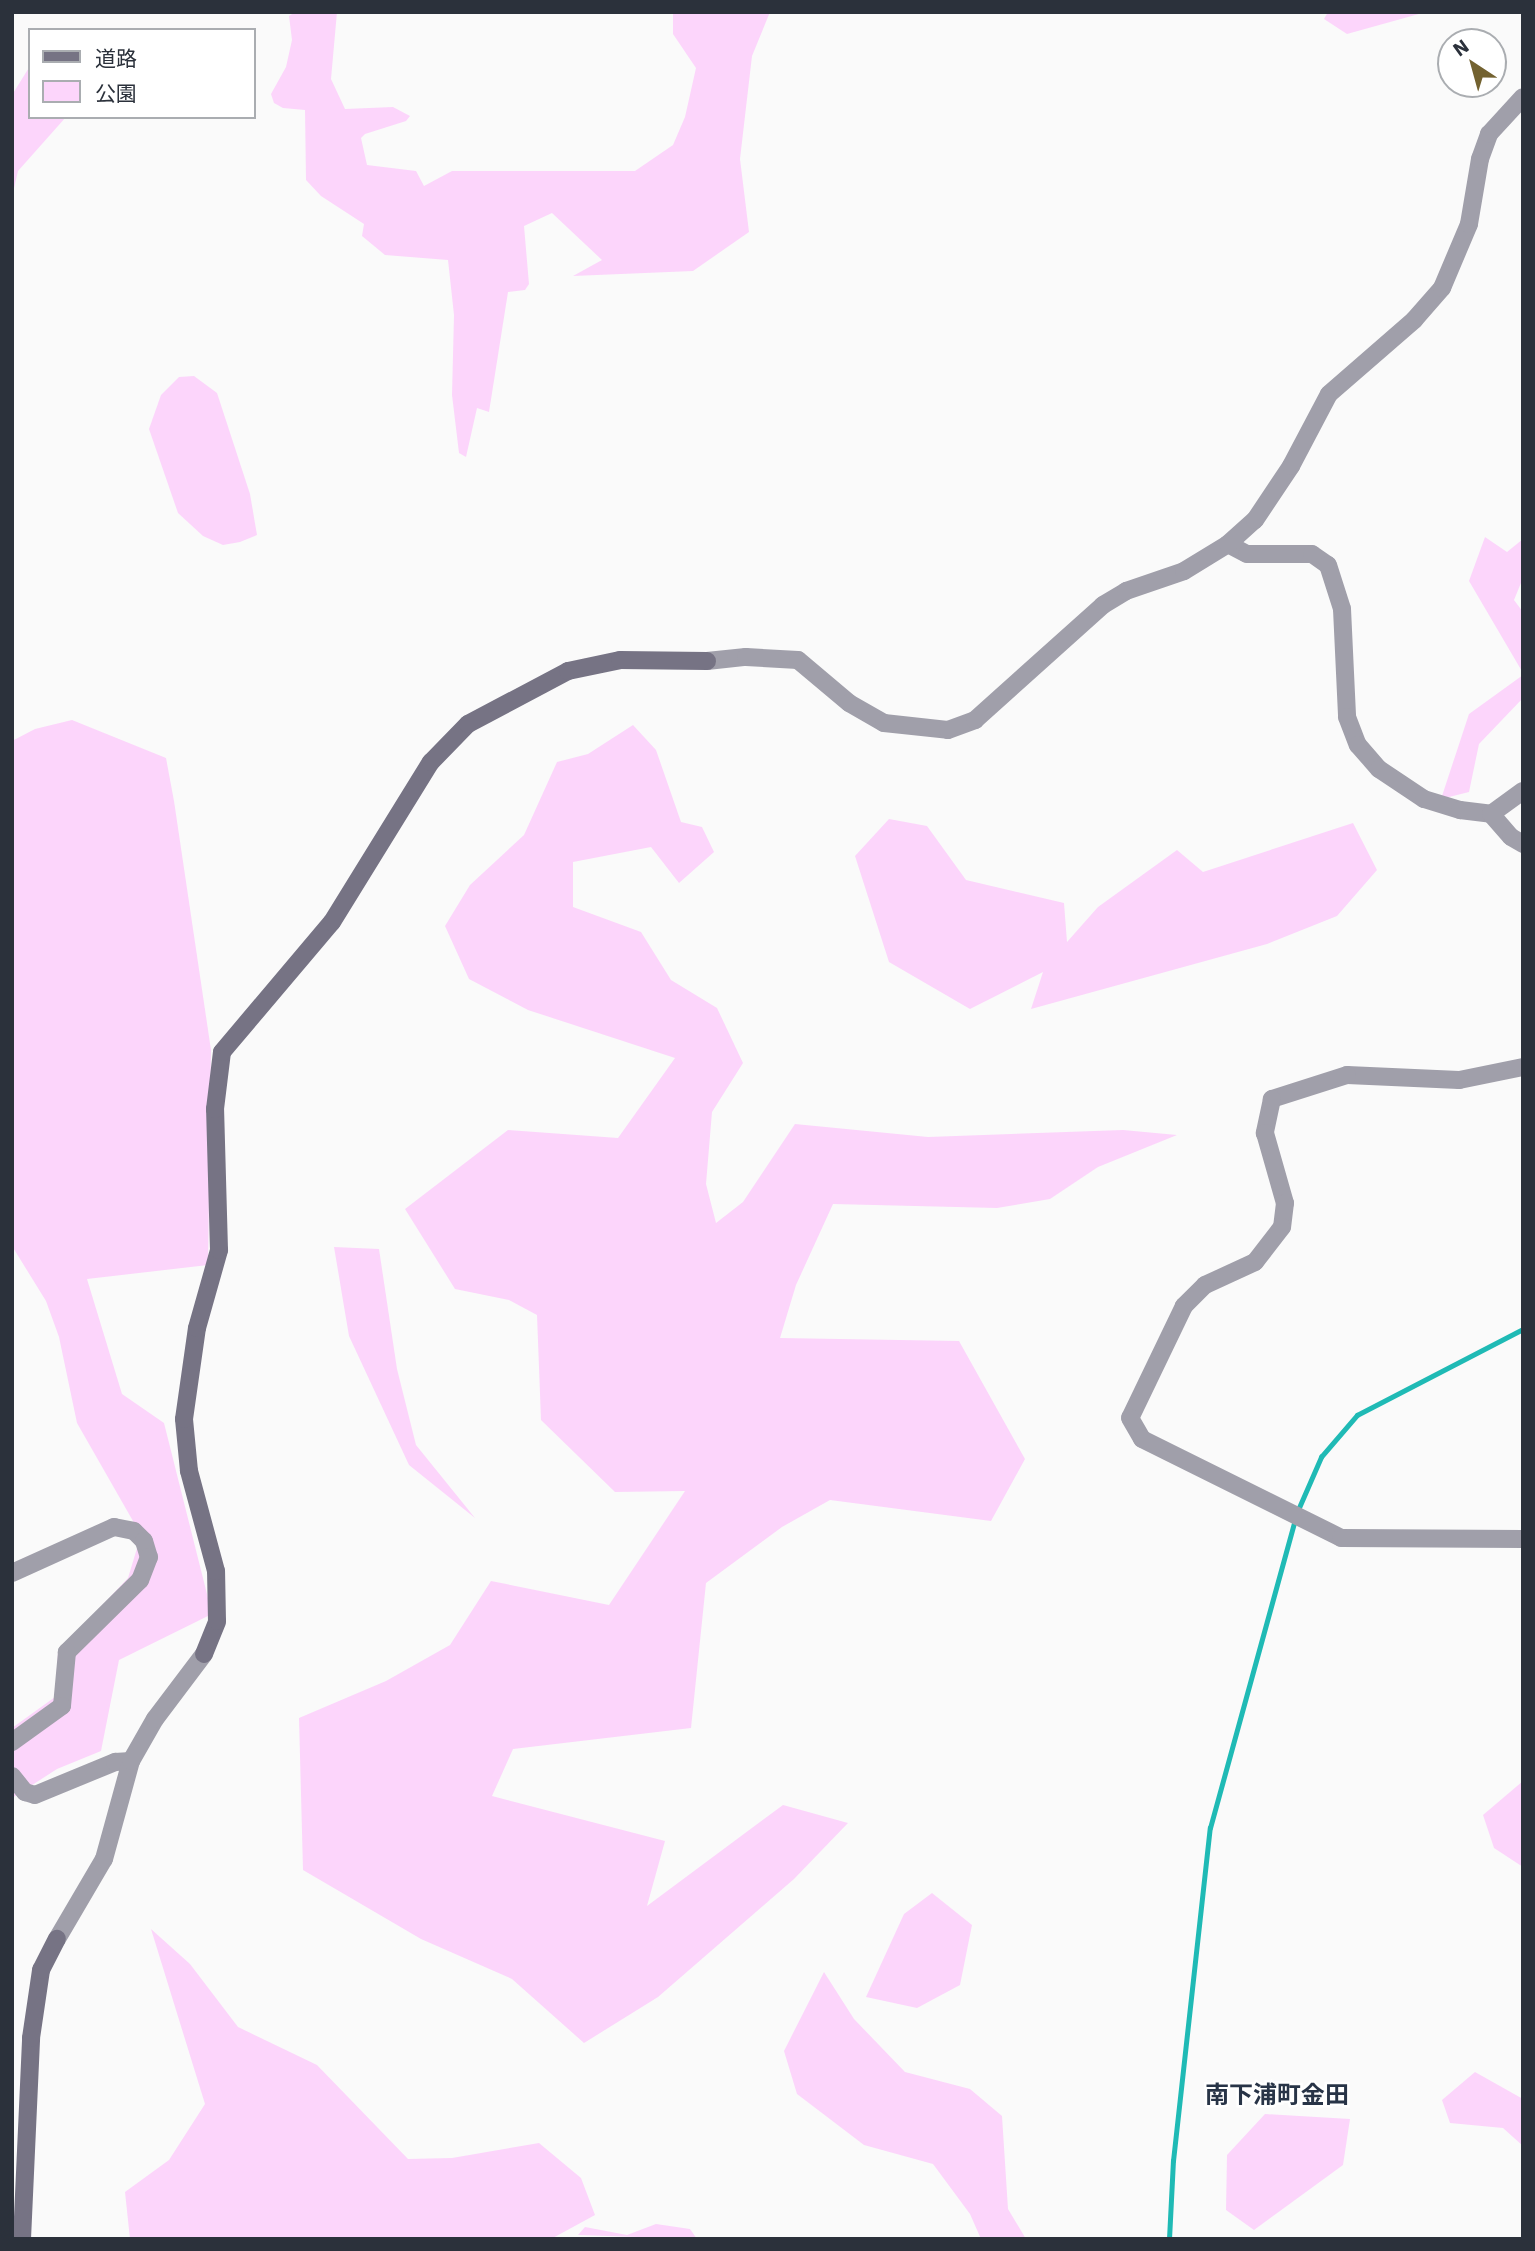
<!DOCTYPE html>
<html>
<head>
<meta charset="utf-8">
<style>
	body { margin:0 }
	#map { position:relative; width:1535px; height:2251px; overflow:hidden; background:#fafafa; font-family:"IBM Plex Sans","Noto Sans JP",sans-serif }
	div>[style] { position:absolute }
	.green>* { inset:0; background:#fcd5fb }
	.stream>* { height:4.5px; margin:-2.25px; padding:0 2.25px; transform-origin:2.25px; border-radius:2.25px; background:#1fbab5 }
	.street>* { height:18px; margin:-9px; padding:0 9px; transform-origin:9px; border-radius:9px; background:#a09faa }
	.secondary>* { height:18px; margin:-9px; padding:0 9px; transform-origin:9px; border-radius:9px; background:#767384 }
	span { translate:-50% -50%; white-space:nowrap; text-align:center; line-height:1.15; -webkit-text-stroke:5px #fff; paint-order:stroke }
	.quarter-label { font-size:24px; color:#283447; font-weight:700 }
	.frame { position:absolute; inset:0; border:14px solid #2b313b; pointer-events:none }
	.legend { position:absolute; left:28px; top:28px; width:228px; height:91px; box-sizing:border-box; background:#fff; border:2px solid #aaadb1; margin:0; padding:9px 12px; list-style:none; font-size:21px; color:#2b313b }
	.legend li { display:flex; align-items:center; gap:14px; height:35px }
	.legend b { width:35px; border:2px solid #aaadb1 }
	.north { position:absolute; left:1437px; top:28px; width:70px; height:70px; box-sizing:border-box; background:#fff; border:2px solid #aaadb1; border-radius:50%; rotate:324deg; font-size:19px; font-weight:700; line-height:28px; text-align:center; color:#2b313b }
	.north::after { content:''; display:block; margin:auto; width:24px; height:32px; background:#736230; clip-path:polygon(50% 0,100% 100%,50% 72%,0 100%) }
</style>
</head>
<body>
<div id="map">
	<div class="green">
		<i style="clip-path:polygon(295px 12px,337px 12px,331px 79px,345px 109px,393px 107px,410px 116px,406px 121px,365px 134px,361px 138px,367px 165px,416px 171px,424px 186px,452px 171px,635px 171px,673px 145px,685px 117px,696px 68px,673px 34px,673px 12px,770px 12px,752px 56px,740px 159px,749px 232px,693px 271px,573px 276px,602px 260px,552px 213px,524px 226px,529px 284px,525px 290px,508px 292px,489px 412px,477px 408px,466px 457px,459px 453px,452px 395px,454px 315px,448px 260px,385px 255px,362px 236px,364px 224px,321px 196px,306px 180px,305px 110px,283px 108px,274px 103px,271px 94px,286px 67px,292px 40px,289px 16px)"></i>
		<i style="clip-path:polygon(1328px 12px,1426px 12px,1347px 34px,1324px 19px)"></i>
		<i style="clip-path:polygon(30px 66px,30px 117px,66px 117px,18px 171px,12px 197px,12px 95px)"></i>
		<i style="clip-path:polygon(194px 376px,217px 393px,250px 494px,257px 535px,240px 542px,223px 545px,203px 536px,178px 513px,149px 429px,161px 395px,179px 377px)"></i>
		<i style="clip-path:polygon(1485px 537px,1507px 552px,1523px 539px,1523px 578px,1514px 600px,1523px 612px,1523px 673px,1469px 581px)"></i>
		<i style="clip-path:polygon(1523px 675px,1523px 698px,1479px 744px,1469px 792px,1441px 799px,1469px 714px)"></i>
		<i style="clip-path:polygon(72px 720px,166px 758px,174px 801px,211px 1050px,208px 1265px,87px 1279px,122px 1394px,164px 1423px,212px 1614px,119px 1660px,101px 1751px,57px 1769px,12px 1798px,12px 1728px,55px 1697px,58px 1652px,128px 1578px,141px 1535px,77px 1423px,59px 1337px,46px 1301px,12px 1246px,12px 741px,35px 729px)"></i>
		<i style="clip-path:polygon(633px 725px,656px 750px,681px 822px,702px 827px,714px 852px,679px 883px,651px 847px,573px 862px,573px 907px,641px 932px,671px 980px,717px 1008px,743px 1063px,712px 1112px,706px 1184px,716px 1223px,743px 1202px,795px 1124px,928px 1137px,1123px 1130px,1177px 1135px,1098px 1167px,1050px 1199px,997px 1208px,833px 1204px,796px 1285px,780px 1338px,959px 1341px,1025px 1459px,991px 1521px,830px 1500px,782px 1527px,706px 1583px,691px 1728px,513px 1749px,492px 1796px,665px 1841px,647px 1906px,783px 1805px,848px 1823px,794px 1879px,658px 1997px,584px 2043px,512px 1979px,421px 1939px,303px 1870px,299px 1718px,386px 1681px,450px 1645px,491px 1581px,609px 1605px,685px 1491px,615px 1492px,541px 1420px,537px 1315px,509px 1300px,455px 1289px,405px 1209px,508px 1130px,618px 1138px,675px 1058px,528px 1010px,469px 979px,445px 926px,470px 885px,524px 835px,557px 762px,588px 754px)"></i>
		<i style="clip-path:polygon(889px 819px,927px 826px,966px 880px,1064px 903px,1067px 942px,1098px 907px,1177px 850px,1203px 872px,1353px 823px,1377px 870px,1337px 916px,1267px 944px,1031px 1009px,1043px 972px,970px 1009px,889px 962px,855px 856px)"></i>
		<i style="clip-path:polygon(334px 1247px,379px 1249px,397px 1369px,416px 1445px,475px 1518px,409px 1465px,349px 1336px)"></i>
		<i style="clip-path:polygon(1523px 1781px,1523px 1867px,1494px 1848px,1483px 1815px)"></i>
		<i style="clip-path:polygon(932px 1893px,972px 1925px,960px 1985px,917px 2008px,866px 1997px,904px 1914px)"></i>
		<i style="clip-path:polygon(151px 1929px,190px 1964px,238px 2027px,317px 2065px,408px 2159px,452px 2158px,539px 2143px,581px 2178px,595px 2215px,551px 2239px,130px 2239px,125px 2192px,169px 2160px,205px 2104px)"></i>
		<i style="clip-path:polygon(824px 1972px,854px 2019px,905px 2072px,970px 2089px,1002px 2116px,1008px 2209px,1026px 2239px,981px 2239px,970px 2214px,933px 2164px,864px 2145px,797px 2094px,784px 2051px)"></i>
		<i style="clip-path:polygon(1475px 2072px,1523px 2099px,1523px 2146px,1503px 2128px,1450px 2123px,1442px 2100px)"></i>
		<i style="clip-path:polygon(1265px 2114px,1350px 2119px,1343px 2165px,1254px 2230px,1226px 2210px,1227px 2155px)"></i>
		<i style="clip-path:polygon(656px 2224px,690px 2229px,697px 2239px,578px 2235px,585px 2227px,627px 2235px)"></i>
	</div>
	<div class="stream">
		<i style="left:1298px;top:1510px;width:58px;rotate:-66.5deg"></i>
		<i style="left:1321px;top:1457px;width:55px;rotate:-49.4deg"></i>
		<i style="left:1357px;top:1415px;width:187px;rotate:-27.4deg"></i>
		<i style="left:1169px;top:2239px;width:78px;rotate:-87.1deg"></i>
		<i style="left:1173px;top:2161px;width:335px;rotate:-83.7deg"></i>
		<i style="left:1210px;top:1828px;width:320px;rotate:-74.6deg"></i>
	</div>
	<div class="street">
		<i style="left:1228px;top:544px;width:21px;rotate:28deg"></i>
		<i style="left:1247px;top:554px;width:65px"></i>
		<i style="left:1312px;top:554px;width:19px;rotate:35deg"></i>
		<i style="left:1328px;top:565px;width:46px;rotate:72.3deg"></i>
		<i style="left:1342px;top:609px;width:108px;rotate:87.3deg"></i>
		<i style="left:1347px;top:717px;width:30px;rotate:69deg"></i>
		<i style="left:1358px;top:745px;width:32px;rotate:49deg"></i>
		<i style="left:1379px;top:769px;width:54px;rotate:33.7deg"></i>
		<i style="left:1424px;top:799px;width:38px;rotate:17deg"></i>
		<i style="left:1460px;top:810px;width:31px;rotate:7deg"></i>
		<i style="left:1491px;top:814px;width:39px;rotate:-36deg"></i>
		<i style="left:707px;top:661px;width:39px;rotate:-6deg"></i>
		<i style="left:746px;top:657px;width:52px;rotate:3.3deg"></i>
		<i style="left:798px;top:660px;width:67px;rotate:40.1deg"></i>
		<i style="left:849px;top:703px;width:40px;rotate:29.7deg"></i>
		<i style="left:884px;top:723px;width:64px;rotate:6.2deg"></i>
		<i style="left:948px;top:730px;width:29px;rotate:-20deg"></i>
		<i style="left:975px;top:720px;width:172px;rotate:-41.9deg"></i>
		<i style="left:1103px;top:605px;width:27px;rotate:-31deg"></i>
		<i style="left:1126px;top:591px;width:61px;rotate:-19deg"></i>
		<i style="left:1184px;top:571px;width:52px;rotate:-31.5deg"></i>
		<i style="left:1228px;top:544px;width:36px;rotate:-42deg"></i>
		<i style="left:1255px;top:520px;width:65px;rotate:-56.3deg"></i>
		<i style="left:1291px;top:466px;width:81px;rotate:-62.2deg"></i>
		<i style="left:1329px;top:394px;width:113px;rotate:-41deg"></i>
		<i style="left:1414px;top:320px;width:43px;rotate:-48.8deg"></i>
		<i style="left:1442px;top:288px;width:69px;rotate:-67.1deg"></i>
		<i style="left:1469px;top:224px;width:66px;rotate:-80.4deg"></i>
		<i style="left:1480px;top:159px;width:27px;rotate:-70deg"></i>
		<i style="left:1489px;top:134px;width:50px;rotate:-47.4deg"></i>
		<i style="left:1491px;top:814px;width:30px;rotate:49deg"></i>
		<i style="left:1511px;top:837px;width:14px;rotate:30deg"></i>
		<i style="left:1523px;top:1067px;width:65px;rotate:168.5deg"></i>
		<i style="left:1459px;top:1080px;width:112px;rotate:-177.4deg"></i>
		<i style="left:1347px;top:1075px;width:79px;rotate:162.3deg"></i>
		<i style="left:1272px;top:1099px;width:35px;rotate:102deg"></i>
		<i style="left:1265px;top:1133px;width:73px;rotate:74.1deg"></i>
		<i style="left:1285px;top:1203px;width:24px;rotate:97deg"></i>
		<i style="left:1282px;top:1227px;width:44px;rotate:127.6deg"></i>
		<i style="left:1255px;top:1262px;width:55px;rotate:155.3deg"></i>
		<i style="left:1205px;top:1285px;width:30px;rotate:135deg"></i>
		<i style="left:1184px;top:1306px;width:124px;rotate:115.7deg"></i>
		<i style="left:1130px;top:1418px;width:24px;rotate:60deg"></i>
		<i style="left:1142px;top:1439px;width:222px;rotate:26.4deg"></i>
		<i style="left:1341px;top:1538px;width:182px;rotate:0.3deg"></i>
		<i style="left:12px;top:1573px;width:112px;rotate:-24.3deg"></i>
		<i style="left:114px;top:1527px;width:20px;rotate:11deg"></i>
		<i style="left:134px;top:1531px;width:14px;rotate:45deg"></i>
		<i style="left:144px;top:1541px;width:17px;rotate:73deg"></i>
		<i style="left:149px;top:1557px;width:25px;rotate:111deg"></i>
		<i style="left:140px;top:1580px;width:103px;rotate:135.4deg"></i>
		<i style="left:67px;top:1652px;width:54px;rotate:95.3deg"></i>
		<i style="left:62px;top:1706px;width:62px;rotate:144.2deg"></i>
		<i style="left:12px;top:1776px;width:21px;rotate:51deg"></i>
		<i style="left:25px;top:1792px;width:10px;rotate:17deg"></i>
		<i style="left:35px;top:1795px;width:87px;rotate:-22.4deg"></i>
		<i style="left:115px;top:1762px;width:16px;rotate:-4deg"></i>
		<i style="left:57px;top:1939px;width:93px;rotate:-59.6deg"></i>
		<i style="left:104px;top:1859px;width:102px;rotate:-74.6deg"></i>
		<i style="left:131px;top:1761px;width:48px;rotate:-60.3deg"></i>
		<i style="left:155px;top:1719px;width:81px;rotate:-53deg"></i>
	</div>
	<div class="secondary">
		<i style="left:204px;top:1654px;width:35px;rotate:-68deg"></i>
		<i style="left:217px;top:1621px;width:50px;rotate:-91.1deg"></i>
		<i style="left:216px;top:1571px;width:104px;rotate:-105.1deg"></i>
		<i style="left:189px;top:1471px;width:52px;rotate:-95.5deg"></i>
		<i style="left:184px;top:1419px;width:92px;rotate:-81.9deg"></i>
		<i style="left:197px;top:1328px;width:81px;rotate:-74.2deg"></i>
		<i style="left:219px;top:1250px;width:141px;rotate:-91.6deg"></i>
		<i style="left:215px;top:1109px;width:57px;rotate:-83deg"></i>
		<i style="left:222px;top:1052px;width:170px;rotate:-49.8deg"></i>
		<i style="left:332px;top:922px;width:188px;rotate:-58.3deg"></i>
		<i style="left:431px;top:762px;width:53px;rotate:-45.8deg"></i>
		<i style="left:468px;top:724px;width:113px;rotate:-27.9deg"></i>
		<i style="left:568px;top:671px;width:53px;rotate:-11.9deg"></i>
		<i style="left:620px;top:660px;width:87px;rotate:0.7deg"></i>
		<i style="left:22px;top:2239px;width:201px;rotate:-87.4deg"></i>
		<i style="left:31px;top:2038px;width:69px;rotate:-81.6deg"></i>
		<i style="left:41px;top:1970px;width:35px;rotate:-63deg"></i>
	</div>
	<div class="quarter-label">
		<span style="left:1277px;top:2095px">南下浦町金田</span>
	</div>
	<div class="frame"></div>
	<ul class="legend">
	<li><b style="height:9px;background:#767384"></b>道路</li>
	<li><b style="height:19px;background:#fcd5fb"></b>公園</li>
	</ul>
	<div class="north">N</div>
</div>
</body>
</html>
